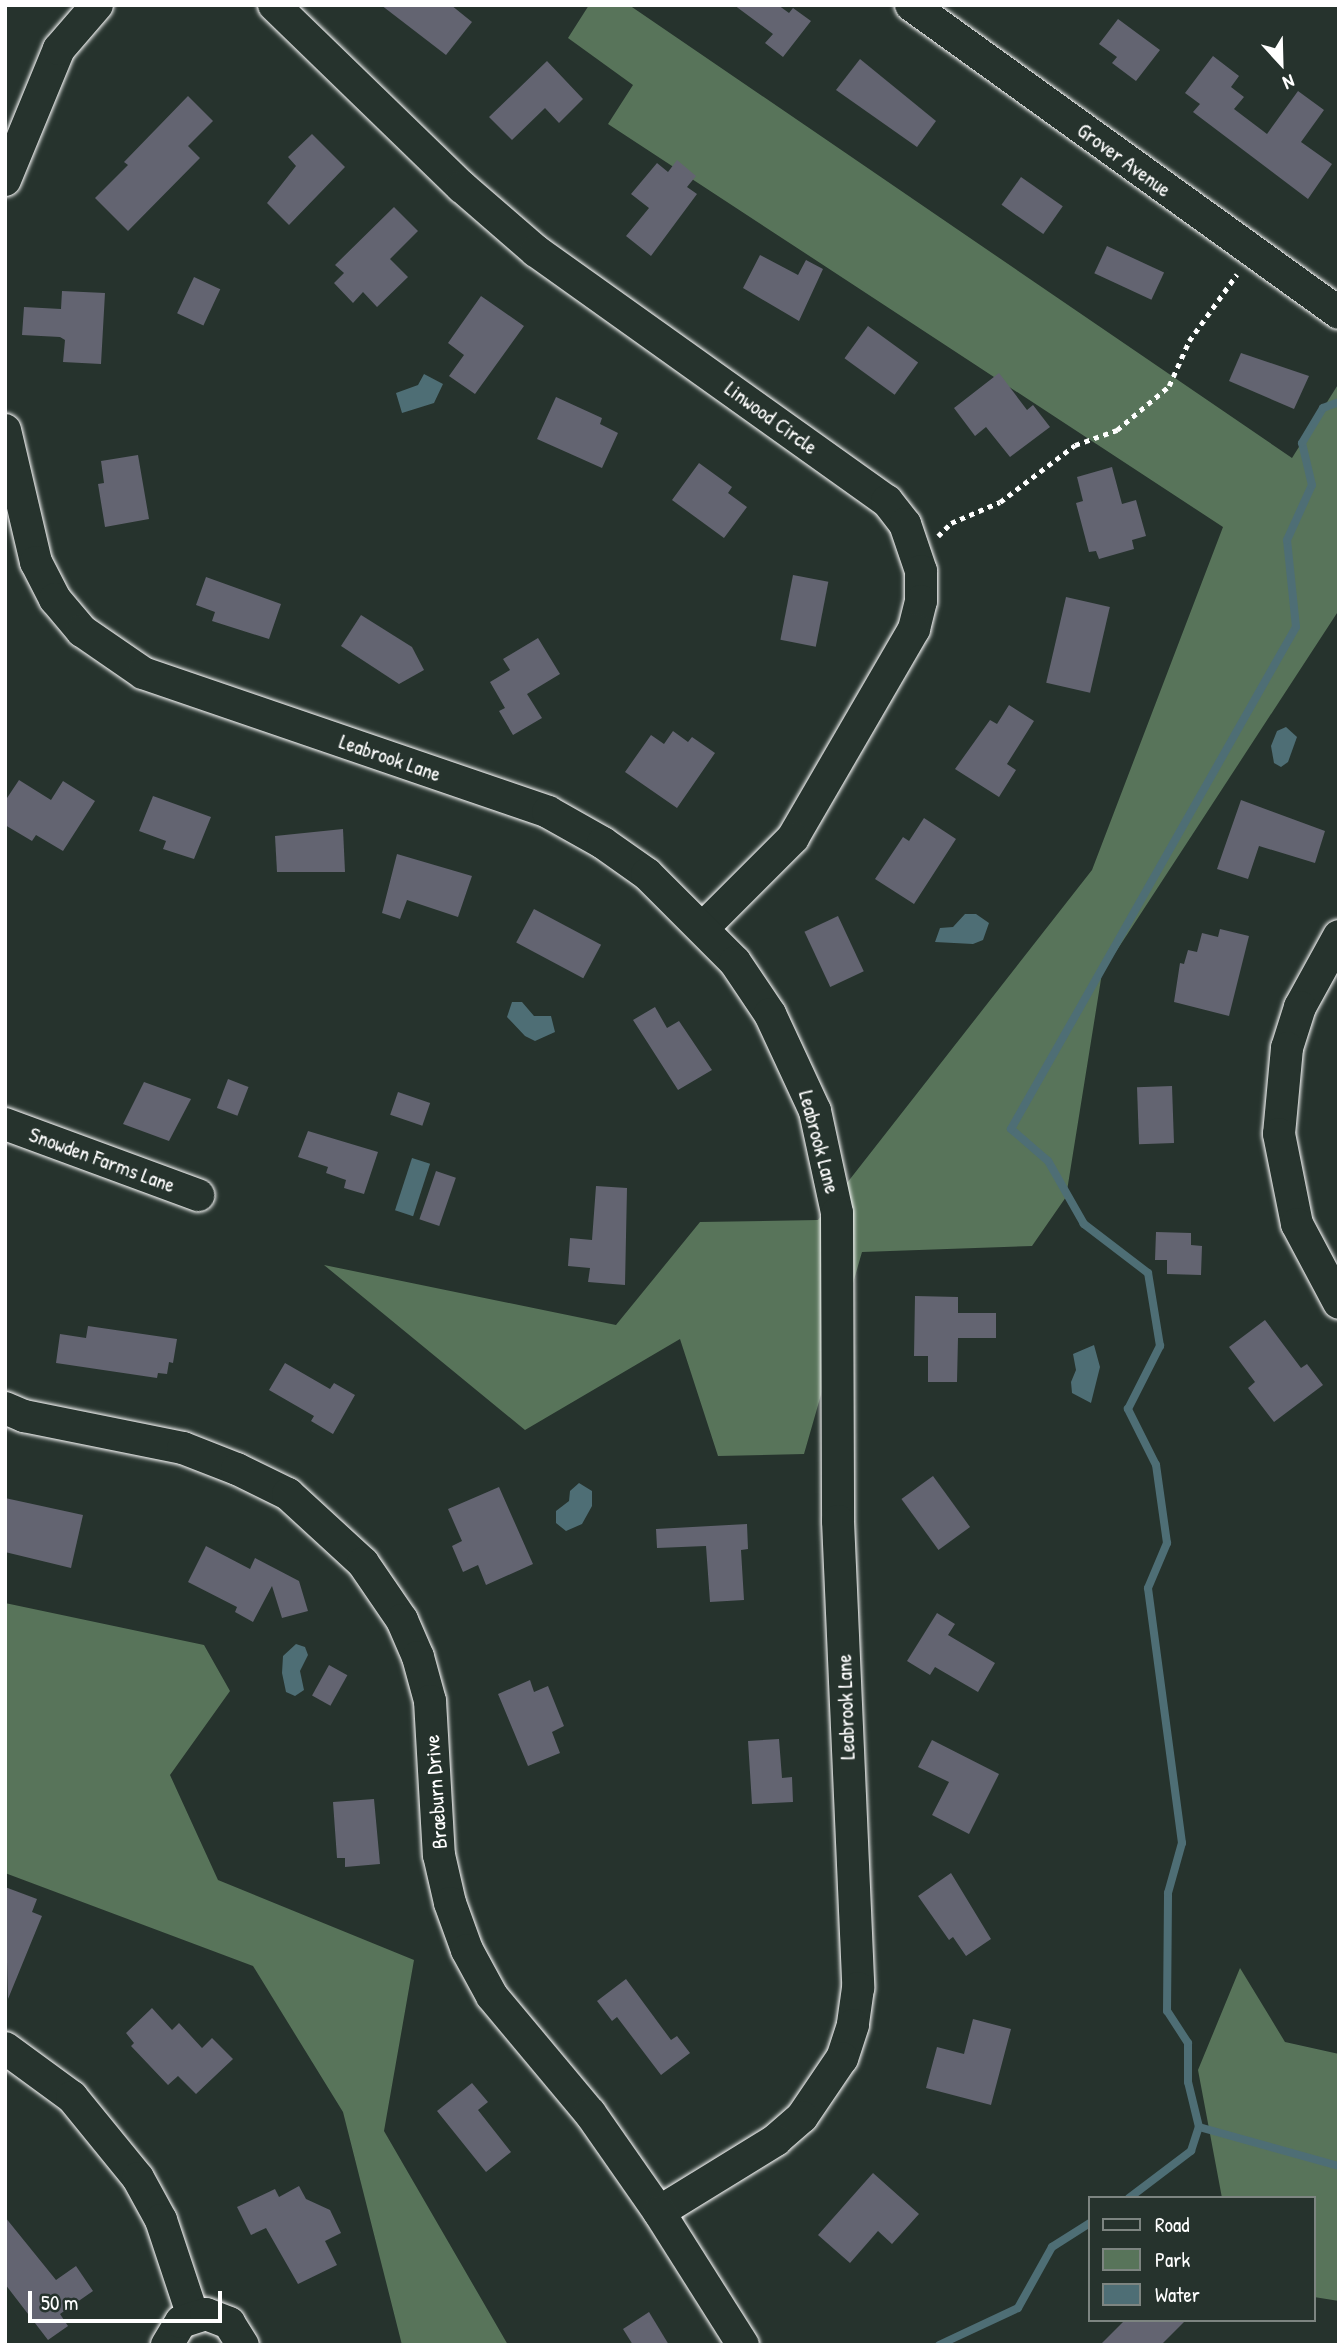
<!DOCTYPE html>
<html>
<head>
<meta charset="utf-8">
<style>
	body { margin:0 }
	#map { position:relative; width:1344px; height:2350px; overflow:hidden; background:#26332d; font-family:"Patrick Hand",sans-serif }
	div>[style] { position:absolute }
	.green>* { inset:0; background:#58745a }
	.water>* { inset:0; background:#4e6e75; transform-origin:0 0 }
	.stream>* { height:8px; margin:-4px; padding:0 4px; transform-origin:4px; border-radius:4px; background:#4e6e75 }
	.building>* { inset:0; background:#636471; transform-origin:0 0 }
	.path>* { height:4.5px; margin-top:-2.25px; transform-origin:0; background:repeating-linear-gradient(90deg,#fff 0 5px,transparent 0 10px) }
	.roads { filter:drop-shadow(0 0 2px #fff) drop-shadow(0 0 2px #fff) }
	.minor>* { height:32px; margin:-16px; padding:0 16px; transform-origin:16px; border-radius:16px; background:#26332d }
	span { translate:-50% -50%; white-space:nowrap; text-align:center; line-height:1.15; -webkit-text-stroke:5px #26332d; paint-order:stroke }
	.street-label { font-size:21px; color:#fff }
	.frame { position:absolute; inset:0; border:7px solid #fff; pointer-events:none }
	.legend { position:absolute; left:1088px; top:2196px; width:228px; height:126px; box-sizing:border-box; background:#26332d; border:2px solid #7d8581; margin:0; padding:9px 12px; list-style:none; font-size:21px; color:#fff }
	.legend li { display:flex; align-items:center; gap:14px; height:35px }
	.legend b { width:35px; border:2px solid #7d8581 }
	.north { position:absolute; left:1246px; top:28px; width:70px; height:70px; -webkit-text-stroke:5px #26332d; paint-order:stroke; rotate:158deg; font-size:19px; font-weight:700; line-height:28px; text-align:center; color:#fff }
	.north::after { content:''; display:block; margin:auto; width:24px; height:32px; background:#fff; clip-path:polygon(50% 0,100% 100%,50% 72%,0 100%) }
	.scale { position:absolute; left:28px; top:2291px; width:194px; height:32px; box-sizing:border-box; border:4px solid #fff; border-top:0; padding-left:9px; font-size:21px; line-height:24px; white-space:nowrap; color:#fff; -webkit-text-stroke:5px #26332d; paint-order:stroke }
</style>
</head>
<body>
<div id="map">
	<div class="green">
		<i style="clip-path:polygon(589px 5px,629px 5px,1292px 458px,1339px 383px,1339px 610px,1102px 973px,1066px 1197px,1032px 1246px,862px 1252px,804px 1454px,718px 1456px,680px 1339px,525px 1430px,324px 1265px,616px 1325px,700px 1222px,818px 1220px,1092px 870px,1223px 527px,608px 124px,633px 85px,568px 38px)"></i>
		<i style="clip-path:polygon(5px 1603px,204px 1645px,230px 1691px,170px 1775px,218px 1880px,414px 1960px,384px 2131px,508px 2345px,402px 2345px,343px 2112px,253px 1966px,5px 1873px)"></i>
		<i style="clip-path:polygon(1240px 1968px,1285px 2042px,1339px 2054px,1339px 2301px,1314px 2297px,1314px 2198px,1222px 2198px,1198px 2070px)"></i>
	</div>
	<div class="water">
		<i style="clip-path:polygon(424px 374px,443px 384px,434px 403px,402px 413px,396px 393px,418px 385px)"></i>
		<i style="clip-path:polygon(1286px 727px,1297px 737px,1288px 762px,1281px 767px,1274px 763px,1271px 746px,1277px 731px)"></i>
		<i style="clip-path:polygon(965px 914px,976px 914px,989px 923px,983px 940px,973px 944px,935px 942px,940px 928px,953px 927px)"></i>
		<i style="clip-path:polygon(512px 1002px,522px 1002px,534px 1016px,551px 1016px,555px 1032px,535px 1041px,525px 1036px,507px 1017px)"></i>
		<i style="left:412px;top:1158px;width:19px;height:55px;rotate:18deg"></i>
		<i style="clip-path:polygon(1094px 1345px,1100px 1367px,1091px 1403px,1072px 1393px,1071px 1382px,1076px 1370px,1073px 1354px)"></i>
		<i style="clip-path:polygon(579px 1483px,592px 1491px,592px 1506px,582px 1524px,566px 1531px,556px 1523px,556px 1511px,569px 1501px,570px 1491px)"></i>
		<i style="clip-path:polygon(296px 1644px,305px 1647px,308px 1655px,300px 1671px,304px 1690px,295px 1696px,286px 1692px,282px 1673px,283px 1656px)"></i>
	</div>
	<div class="stream">
		<i style="left:1199px;top:2127px;width:145px;rotate:15.6deg"></i>
		<i style="left:1129px;top:2198px;width:78px;rotate:-37.2deg"></i>
		<i style="left:1191px;top:2151px;width:25px;rotate:-72deg"></i>
		<i style="left:1199px;top:2127px;width:46px;rotate:-103.7deg"></i>
		<i style="left:1188px;top:2082px;width:39px;rotate:-90deg"></i>
		<i style="left:1188px;top:2043px;width:38px;rotate:-123deg"></i>
		<i style="left:1167px;top:2011px;width:118px;rotate:-89.5deg"></i>
		<i style="left:1168px;top:1893px;width:52px;rotate:-74.4deg"></i>
		<i style="left:1182px;top:1843px;width:257px;rotate:-97.6deg"></i>
		<i style="left:1148px;top:1588px;width:49px;rotate:-67.1deg"></i>
		<i style="left:1167px;top:1543px;width:79px;rotate:-98deg"></i>
		<i style="left:1156px;top:1465px;width:63px;rotate:-116.6deg"></i>
		<i style="left:1128px;top:1409px;width:71px;rotate:-63.1deg"></i>
		<i style="left:1160px;top:1346px;width:74px;rotate:-99.3deg"></i>
		<i style="left:1148px;top:1273px;width:81px;rotate:-142.6deg"></i>
		<i style="left:1084px;top:1224px;width:73px;rotate:-119.7deg"></i>
		<i style="left:1048px;top:1161px;width:49px;rotate:-139.1deg"></i>
		<i style="left:1011px;top:1129px;width:577px;rotate:-60.42deg"></i>
		<i style="left:1296px;top:627px;width:87px;rotate:-95.9deg"></i>
		<i style="left:1287px;top:540px;width:60px;rotate:-65.6deg"></i>
		<i style="left:1312px;top:485px;width:43px;rotate:-103.4deg"></i>
		<i style="left:1302px;top:443px;width:41px;rotate:-59deg"></i>
		<i style="left:1323px;top:408px;width:17px;rotate:-21deg"></i>
		<i style="left:939px;top:2345px;width:87px;rotate:-25.1deg"></i>
		<i style="left:1018px;top:2308px;width:70px;rotate:-60.9deg"></i>
		<i style="left:1052px;top:2247px;width:45px;rotate:-32.3deg"></i>
	</div>
	<div class="building">
		<i style="clip-path:polygon(381px 5px,451px 5px,472px 22px,446px 55px)"></i>
		<i style="clip-path:polygon(734px 5px,778px 5px,789px 13px,793px 8px,811px 21px,783px 57px,765px 43px,773px 34px)"></i>
		<i style="clip-path:polygon(1118px 19px,1160px 50px,1136px 81px,1112px 63px,1117px 57px,1099px 44px)"></i>
		<i style="clip-path:polygon(1213px 56px,1239px 76px,1231px 87px,1244px 97px,1234px 109px,1267px 134px,1298px 91px,1324px 110px,1301px 142px,1332px 164px,1308px 199px,1193px 112px,1200px 104px,1185px 93px)"></i>
		<i style="clip-path:polygon(860px 59px,936px 121px,917px 147px,836px 90px)"></i>
		<i style="clip-path:polygon(547px 61px,583px 99px,559px 123px,545px 108px,512px 140px,489px 117px)"></i>
		<i style="clip-path:polygon(188px 96px,213px 121px,188px 146px,200px 158px,128px 231px,95px 198px,128px 165px,124px 162px)"></i>
		<i style="clip-path:polygon(312px 134px,345px 167px,289px 225px,267px 203px,296px 166px,288px 157px)"></i>
		<i style="clip-path:polygon(677px 160px,696px 176px,687px 187px,697px 194px,651px 256px,626px 236px,649px 208px,631px 194px,657px 163px,668px 172px)"></i>
		<i style="left:1021px;top:177px;width:51px;height:34px;rotate:35deg"></i>
		<i style="clip-path:polygon(394px 207px,418px 231px,390px 259px,408px 277px,377px 307px,363px 292px,353px 303px,334px 283px,344px 273px,335px 265px)"></i>
		<i style="left:1107px;top:246px;width:63px;height:30px;rotate:25deg"></i>
		<i style="clip-path:polygon(760px 255px,798px 275px,806px 260px,823px 269px,799px 321px,743px 288px)"></i>
		<i style="left:194px;top:277px;width:29px;height:40px;rotate:25deg"></i>
		<i style="clip-path:polygon(62px 291px,105px 293px,101px 364px,63px 362px,65px 340px,60px 337px,22px 335px,24px 307px,61px 309px)"></i>
		<i style="clip-path:polygon(481px 296px,524px 326px,475px 394px,449px 376px,464px 355px,448px 343px)"></i>
		<i style="left:868px;top:326px;width:62px;height:40px;rotate:36deg"></i>
		<i style="clip-path:polygon(1241px 353px,1309px 376px,1294px 409px,1229px 381px)"></i>
		<i style="clip-path:polygon(999px 373px,1027px 410px,1033px 405px,1050px 427px,1010px 457px,986px 427px,975px 436px,954px 408px)"></i>
		<i style="clip-path:polygon(556px 397px,602px 418px,600px 424px,618px 433px,602px 468px,537px 439px)"></i>
		<i style="clip-path:polygon(138px 455px,149px 519px,105px 527px,98px 484px,104px 483px,101px 461px)"></i>
		<i style="clip-path:polygon(699px 463px,732px 487px,728px 493px,747px 507px,724px 538px,672px 500px)"></i>
		<i style="clip-path:polygon(1112px 467px,1122px 504px,1136px 500px,1146px 536px,1132px 540px,1134px 549px,1099px 559px,1096px 551px,1089px 552px,1076px 503px,1083px 501px,1077px 477px)"></i>
		<i style="left:793px;top:575px;width:36px;height:66px;rotate:11deg"></i>
		<i style="clip-path:polygon(206px 577px,281px 604px,269px 639px,212px 621px,215px 612px,196px 605px)"></i>
		<i style="left:1066px;top:597px;width:45px;height:88px;rotate:13deg"></i>
		<i style="clip-path:polygon(361px 615px,412px 647px,424px 670px,399px 684px,341px 646px)"></i>
		<i style="clip-path:polygon(538px 638px,560px 674px,527px 694px,542px 718px,513px 735px,499px 711px,505px 708px,490px 682px,510px 670px,503px 659px)"></i>
		<i style="clip-path:polygon(1009px 705px,1034px 721px,1007px 764px,1016px 770px,999px 797px,955px 769px,990px 720px,997px 724px)"></i>
		<i style="clip-path:polygon(673px 731px,688px 742px,692px 737px,715px 753px,677px 808px,625px 772px,651px 735px,664px 744px)"></i>
		<i style="clip-path:polygon(19px 780px,51px 800px,63px 781px,95px 801px,63px 851px,36px 835px,32px 841px,5px 825px,5px 801px)"></i>
		<i style="clip-path:polygon(153px 796px,211px 817px,194px 859px,163px 849px,166px 841px,139px 831px)"></i>
		<i style="clip-path:polygon(1241px 800px,1325px 831px,1315px 863px,1259px 846px,1248px 879px,1217px 869px)"></i>
		<i style="clip-path:polygon(924px 818px,956px 839px,914px 904px,875px 879px,903px 837px,909px 841px)"></i>
		<i style="clip-path:polygon(343px 829px,345px 872px,277px 872px,275px 836px)"></i>
		<i style="clip-path:polygon(397px 854px,472px 876px,458px 917px,407px 900px,400px 919px,382px 913px)"></i>
		<i style="left:534px;top:909px;width:76px;height:38px;rotate:28deg"></i>
		<i style="left:838px;top:916px;width:61px;height:37px;rotate:65deg"></i>
		<i style="clip-path:polygon(1220px 929px,1249px 936px,1229px 1016px,1174px 1002px,1180px 963px,1184px 964px,1188px 950px,1197px 952px,1202px 933px,1218px 937px)"></i>
		<i style="clip-path:polygon(655px 1007px,667px 1028px,679px 1021px,712px 1070px,678px 1090px,633px 1020px)"></i>
		<i style="left:228px;top:1079px;width:22px;height:31px;rotate:21deg"></i>
		<i style="clip-path:polygon(144px 1082px,191px 1099px,169px 1141px,123px 1124px)"></i>
		<i style="left:1172px;top:1086px;width:57px;height:35px;rotate:88deg"></i>
		<i style="left:398px;top:1092px;width:34px;height:24px;rotate:19deg"></i>
		<i style="clip-path:polygon(308px 1131px,378px 1152px,364px 1194px,344px 1188px,346px 1180px,326px 1173px,328px 1167px,298px 1157px)"></i>
		<i style="left:436px;top:1171px;width:21px;height:51px;rotate:19deg"></i>
		<i style="clip-path:polygon(596px 1186px,627px 1188px,625px 1285px,588px 1282px,590px 1268px,568px 1266px,570px 1238px,592px 1240px)"></i>
		<i style="clip-path:polygon(1156px 1232px,1191px 1233px,1191px 1245px,1202px 1246px,1201px 1275px,1167px 1274px,1167px 1260px,1155px 1260px)"></i>
		<i style="clip-path:polygon(915px 1296px,958px 1297px,958px 1313px,996px 1313px,996px 1338px,958px 1338px,957px 1382px,928px 1382px,928px 1356px,914px 1356px)"></i>
		<i style="clip-path:polygon(1265px 1320px,1301px 1368px,1307px 1364px,1323px 1385px,1274px 1422px,1248px 1388px,1255px 1382px,1229px 1347px)"></i>
		<i style="clip-path:polygon(88px 1326px,177px 1339px,173px 1363px,169px 1362px,167px 1374px,158px 1373px,157px 1378px,56px 1363px,60px 1334px,86px 1338px)"></i>
		<i style="clip-path:polygon(285px 1363px,330px 1389px,334px 1383px,355px 1395px,333px 1434px,311px 1421px,314px 1416px,269px 1390px)"></i>
		<i style="left:933px;top:1476px;width:63px;height:39px;rotate:54deg"></i>
		<i style="clip-path:polygon(499px 1487px,533px 1564px,486px 1585px,478px 1565px,463px 1572px,452px 1546px,462px 1541px,448px 1509px)"></i>
		<i style="clip-path:polygon(5px 1498px,83px 1515px,71px 1568px,5px 1552px)"></i>
		<i style="clip-path:polygon(747px 1524px,748px 1549px,741px 1550px,744px 1600px,710px 1602px,706px 1546px,657px 1548px,656px 1529px)"></i>
		<i style="clip-path:polygon(206px 1546px,250px 1569px,255px 1558px,299px 1581px,308px 1611px,282px 1618px,272px 1586px,253px 1622px,235px 1612px,237px 1607px,188px 1582px)"></i>
		<i style="clip-path:polygon(937px 1613px,955px 1624px,948px 1635px,995px 1663px,978px 1692px,935px 1667px,930px 1675px,907px 1661px)"></i>
		<i style="left:329px;top:1665px;width:21px;height:35px;rotate:29deg"></i>
		<i style="clip-path:polygon(530px 1680px,534px 1692px,548px 1686px,564px 1726px,552px 1732px,560px 1753px,528px 1766px,498px 1694px)"></i>
		<i style="clip-path:polygon(779px 1739px,782px 1778px,792px 1777px,793px 1802px,752px 1804px,748px 1741px)"></i>
		<i style="clip-path:polygon(932px 1740px,999px 1774px,969px 1834px,932px 1815px,949px 1782px,918px 1767px)"></i>
		<i style="clip-path:polygon(374px 1799px,380px 1864px,345px 1867px,345px 1858px,337px 1858px,333px 1802px)"></i>
		<i style="clip-path:polygon(951px 1873px,991px 1939px,966px 1956px,953px 1937px,949px 1940px,918px 1896px)"></i>
		<i style="clip-path:polygon(5px 1887px,37px 1899px,32px 1912px,42px 1916px,8px 1999px)"></i>
		<i style="clip-path:polygon(626px 1979px,671px 2040px,677px 2036px,690px 2053px,661px 2075px,617px 2017px,612px 2021px,597px 2001px)"></i>
		<i style="clip-path:polygon(152px 2008px,172px 2030px,179px 2023px,202px 2048px,212px 2038px,233px 2059px,196px 2094px,178px 2076px,168px 2085px,131px 2046px,134px 2043px,126px 2033px)"></i>
		<i style="clip-path:polygon(973px 2019px,1011px 2029px,991px 2105px,926px 2088px,937px 2047px,964px 2054px)"></i>
		<i style="clip-path:polygon(472px 2083px,488px 2102px,478px 2110px,511px 2152px,486px 2172px,437px 2111px)"></i>
		<i style="clip-path:polygon(873px 2173px,919px 2214px,892px 2244px,878px 2231px,850px 2263px,818px 2235px)"></i>
		<i style="clip-path:polygon(299px 2186px,306px 2199px,330px 2210px,341px 2233px,325px 2241px,337px 2265px,298px 2284px,266px 2228px,251px 2235px,237px 2207px,275px 2189px,279px 2197px)"></i>
		<i style="clip-path:polygon(5px 2217px,56px 2280px,76px 2266px,93px 2291px,60px 2314px,68px 2326px,48px 2340px,5px 2284px)"></i>
		<i style="clip-path:polygon(649px 2312px,669px 2345px,633px 2345px,623px 2329px)"></i>
		<i style="clip-path:polygon(1125px 2320px,1186px 2320px,1161px 2345px,1100px 2345px)"></i>
	</div>
	<div class="path">
		<i style="left:938px;top:536px;width:18px;rotate:-45deg"></i>
		<i style="left:951px;top:523px;width:53px;rotate:-23.2deg"></i>
		<i style="left:1000px;top:502px;width:94px;rotate:-37.2deg"></i>
		<i style="left:1075px;top:445px;width:45px;rotate:-19.7deg"></i>
		<i style="left:1117px;top:430px;width:68px;rotate:-40.2deg"></i>
		<i style="left:1169px;top:386px;width:49px;rotate:-66deg"></i>
		<i style="left:1189px;top:341px;width:82px;rotate:-54.4deg"></i>
	</div>
	<div class="roads">
		<div class="minor">
			<i style="left:274px;top:5px;width:262px;rotate:44.1deg"></i>
			<i style="left:462px;top:187px;width:98px;rotate:40.9deg"></i>
			<i style="left:536px;top:251px;width:431px;rotate:35.5deg"></i>
			<i style="left:887px;top:501px;width:29px;rotate:52deg"></i>
			<i style="left:905px;top:524px;width:50px;rotate:71.2deg"></i>
			<i style="left:921px;top:571px;width:30px;rotate:90deg"></i>
			<i style="left:921px;top:601px;width:29px;rotate:104deg"></i>
			<i style="left:914px;top:629px;width:241px;rotate:120.1deg"></i>
			<i style="left:793px;top:838px;width:126px;rotate:135deg"></i>
			<i style="left:911px;top:5px;width:527px;rotate:35.74deg"></i>
			<i style="left:5px;top:180px;width:142px;rotate:-67.6deg"></i>
			<i style="left:59px;top:49px;width:58px;rotate:-49.2deg"></i>
			<i style="left:5px;top:430px;width:136px;rotate:76.8deg"></i>
			<i style="left:36px;top:562px;width:42px;rotate:62.8deg"></i>
			<i style="left:55px;top:599px;width:42px;rotate:49.8deg"></i>
			<i style="left:82px;top:631px;width:74px;rotate:34.5deg"></i>
			<i style="left:143px;top:673px;width:428px;rotate:18.9deg"></i>
			<i style="left:548px;top:812px;width:63px;rotate:29.4deg"></i>
			<i style="left:603px;top:843px;width:54px;rotate:35.2deg"></i>
			<i style="left:647px;top:874px;width:124px;rotate:45deg"></i>
			<i style="left:735px;top:962px;width:63px;rotate:56.1deg"></i>
			<i style="left:770px;top:1014px;width:107px;rotate:65.1deg"></i>
			<i style="left:815px;top:1111px;width:104px;rotate:77.8deg"></i>
			<i style="left:837px;top:1213px;width:308px;rotate:89.8deg"></i>
			<i style="left:838px;top:1521px;width:467px;rotate:87.5deg"></i>
			<i style="left:858px;top:1988px;width:37px;rotate:98deg"></i>
			<i style="left:853px;top:2025px;width:35px;rotate:108deg"></i>
			<i style="left:842px;top:2058px;width:71px;rotate:124.1deg"></i>
			<i style="left:802px;top:2117px;width:35px;rotate:139deg"></i>
			<i style="left:776px;top:2140px;width:137px;rotate:148.4deg"></i>
			<i style="left:1339px;top:936px;width:81px;rotate:118.8deg"></i>
			<i style="left:1300px;top:1007px;width:43px;rotate:107.6deg"></i>
			<i style="left:1287px;top:1048px;width:86px;rotate:95.3deg"></i>
			<i style="left:1279px;top:1134px;width:92px;rotate:78.7deg"></i>
			<i style="left:1297px;top:1224px;width:89px;rotate:62deg"></i>
			<i style="left:5px;top:1124px;width:206px;rotate:20.2deg"></i>
			<i style="left:5px;top:1408px;width:21px;rotate:23deg"></i>
			<i style="left:24px;top:1416px;width:162px;rotate:11.4deg"></i>
			<i style="left:183px;top:1448px;width:58px;rotate:21.3deg"></i>
			<i style="left:237px;top:1469px;width:57px;rotate:26.1deg"></i>
			<i style="left:288px;top:1494px;width:102px;rotate:42.6deg"></i>
			<i style="left:363px;top:1563px;width:69px;rotate:55.6deg"></i>
			<i style="left:402px;top:1620px;width:40px;rotate:66.6deg"></i>
			<i style="left:418px;top:1657px;width:46px;rotate:74.7deg"></i>
			<i style="left:430px;top:1701px;width:154px;rotate:86.7deg"></i>
			<i style="left:439px;top:1855px;width:49px;rotate:77.1deg"></i>
			<i style="left:450px;top:1903px;width:50px;rotate:70.1deg"></i>
			<i style="left:467px;top:1950px;width:52px;rotate:61.5deg"></i>
			<i style="left:492px;top:1996px;width:153px;rotate:50.1deg"></i>
			<i style="left:590px;top:2113px;width:121px;rotate:55.1deg"></i>
			<i style="left:659px;top:2212px;width:157px;rotate:57.7deg"></i>
			<i style="left:5px;top:2048px;width:83px;rotate:36.2deg"></i>
			<i style="left:72px;top:2097px;width:104px;rotate:50.8deg"></i>
			<i style="left:138px;top:2178px;width:48px;rotate:61.3deg"></i>
			<i style="left:161px;top:2220px;width:101px;rotate:71.6deg"></i>
			<i style="left:167px;top:2345px;width:27px;rotate:-59deg"></i>
			<i style="left:181px;top:2322px;width:26px;rotate:-18deg"></i>
			<i style="left:206px;top:2314px;width:25px;rotate:21deg"></i>
			<i style="left:229px;top:2323px;width:26px;rotate:58deg"></i>
		</div>
	</div>
	<div class="street-label">
		<span style="left:1124px;top:160px;rotate:36deg">Grover Avenue</span>
		<span style="left:771px;top:418px;rotate:36deg">Linwood Circle</span>
		<span style="left:390px;top:758px;rotate:19deg">Leabrook Lane</span>
		<span style="left:819px;top:1142px;rotate:75deg">Leabrook Lane</span>
		<span style="left:102px;top:1160px;rotate:20deg">Snowden Farms Lane</span>
		<span style="left:846px;top:1707px;rotate:-92deg">Leabrook Lane</span>
		<span style="left:436px;top:1792px;rotate:-94deg">Braeburn Drive</span>
	</div>
	<div class="frame"></div>
	<ul class="legend">
	<li><b style="height:9px;background:#26332d"></b>Road</li>
	<li><b style="height:19px;background:#58745a"></b>Park</li>
	<li><b style="height:19px;background:#4e6e75"></b>Water</li>
	</ul>
	<div class="north">N</div>
	<div class="scale">50 m</div>
</div>
</body>
</html>
